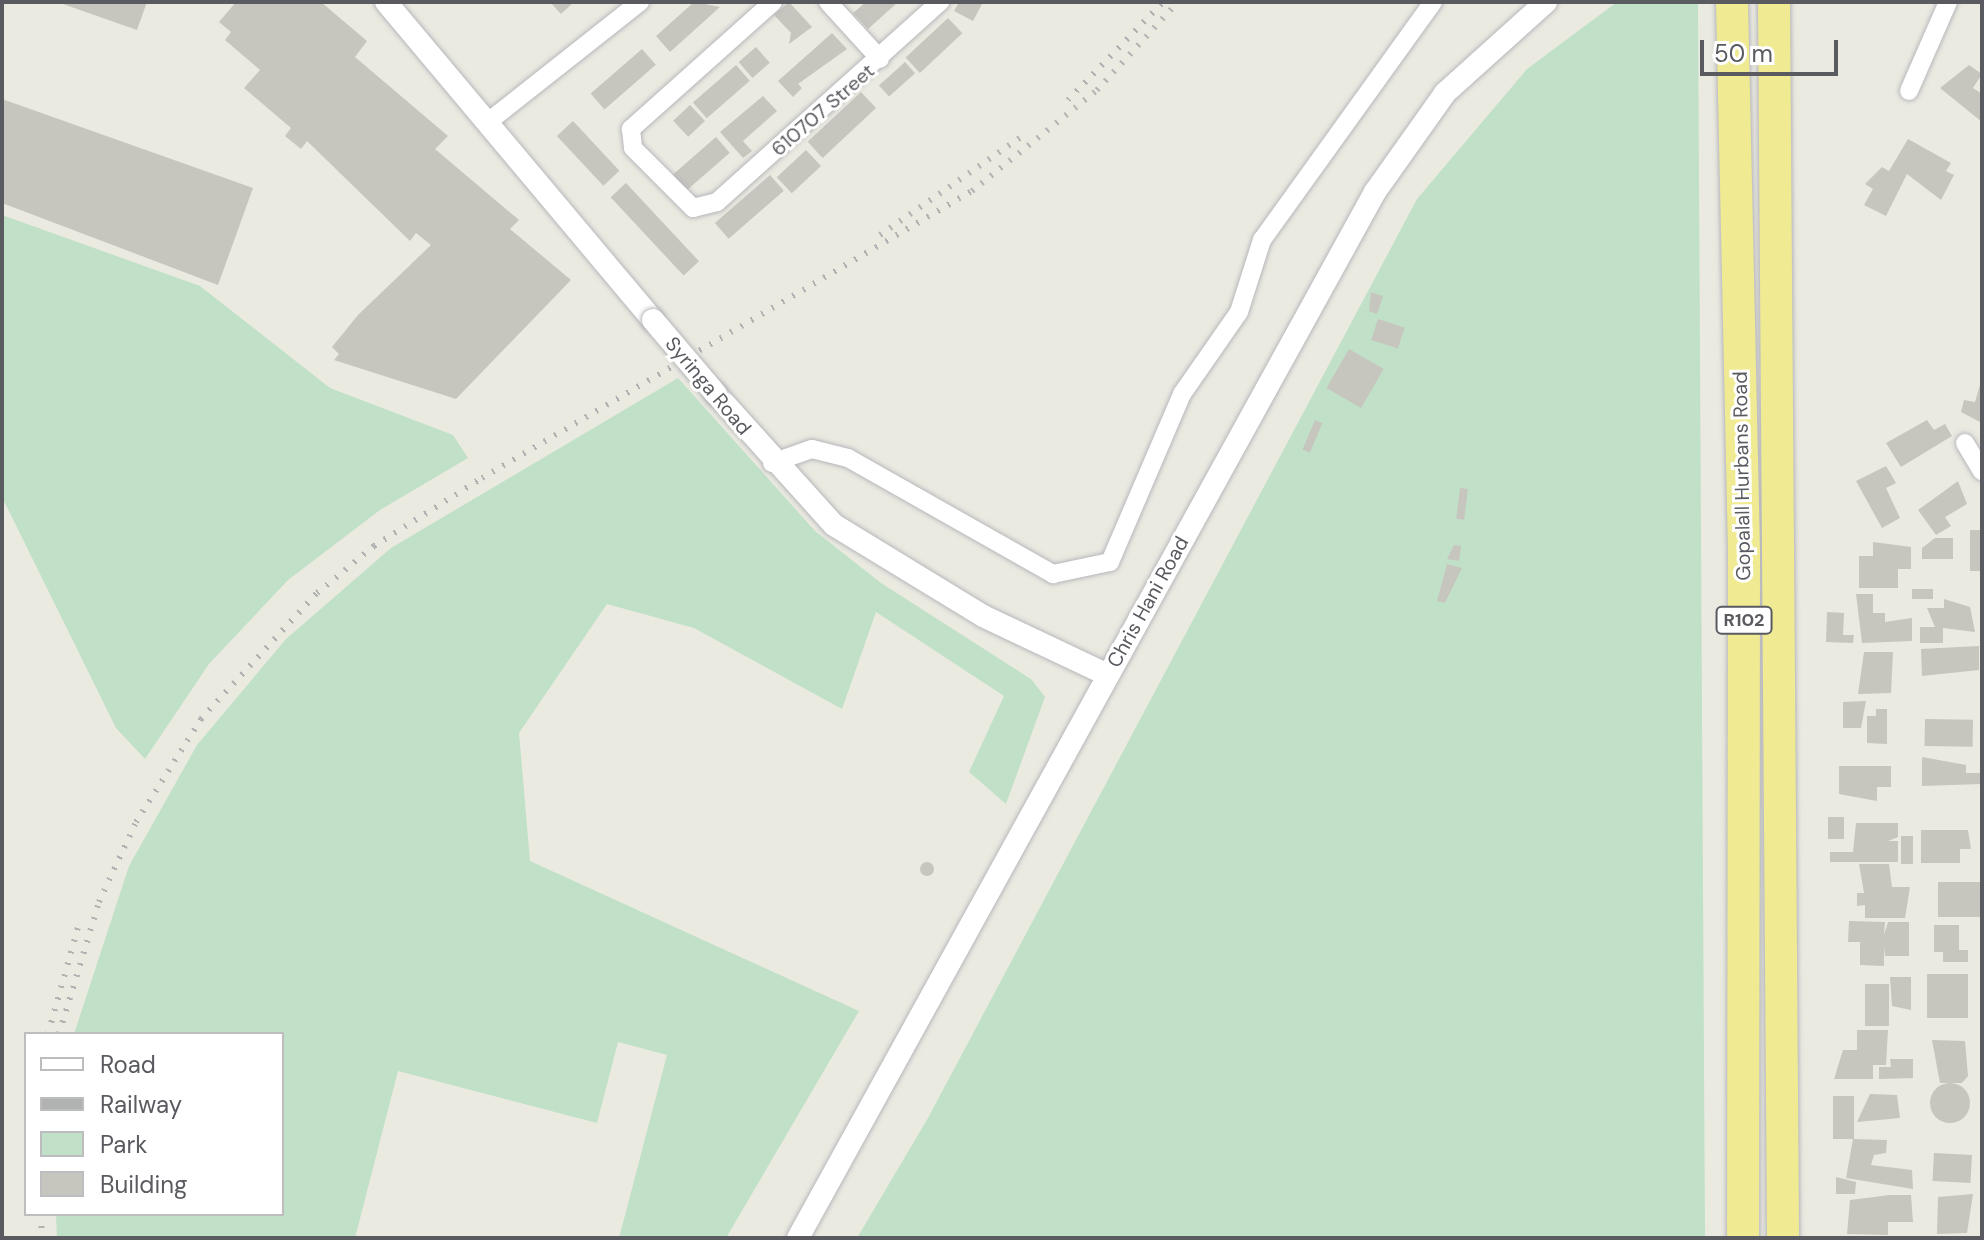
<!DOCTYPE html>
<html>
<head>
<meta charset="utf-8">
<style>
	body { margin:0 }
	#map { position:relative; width:1984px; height:1240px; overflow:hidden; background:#ebeae1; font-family:"DM Sans",sans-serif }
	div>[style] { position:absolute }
	.green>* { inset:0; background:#c0e0c7 }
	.building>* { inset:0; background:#c6c5be; transform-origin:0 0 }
	.round { border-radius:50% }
	.roads { filter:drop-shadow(0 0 2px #b7b7bc) drop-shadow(0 0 2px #b7b7bc) }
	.minor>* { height:18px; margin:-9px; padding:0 9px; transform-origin:9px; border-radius:9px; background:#fff }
	.tertiary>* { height:22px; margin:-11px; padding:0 11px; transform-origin:11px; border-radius:11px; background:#fff }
	.motorway>* { height:32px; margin:-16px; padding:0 16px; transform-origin:16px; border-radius:16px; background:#f0eb93 }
	.rail>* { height:6px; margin-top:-3px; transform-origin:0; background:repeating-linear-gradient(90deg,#b1b2b2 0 2px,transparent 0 12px) }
	.bridges { filter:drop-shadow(0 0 2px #b7b7bc) drop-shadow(0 0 2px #b7b7bc) }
	.tertiary-bridge>* { height:22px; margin:-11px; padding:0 11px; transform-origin:11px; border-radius:11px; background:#fff }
	span { translate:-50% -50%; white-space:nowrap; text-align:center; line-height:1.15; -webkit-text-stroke:6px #fff; paint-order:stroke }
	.shield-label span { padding:2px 6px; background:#fff; border:2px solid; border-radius:6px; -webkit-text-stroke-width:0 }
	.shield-label { font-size:18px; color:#5a5b60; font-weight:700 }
	.street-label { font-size:20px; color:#5a5b60 }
	.frame { position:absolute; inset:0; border:4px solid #5a5b60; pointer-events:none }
	.legend { position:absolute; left:24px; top:1032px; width:260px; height:184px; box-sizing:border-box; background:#fff; border:2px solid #bdbdbf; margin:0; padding:10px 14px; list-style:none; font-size:24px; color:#5a5b60 }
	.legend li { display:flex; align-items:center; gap:16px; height:40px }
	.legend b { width:40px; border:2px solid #bdbdbf }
	.scale { position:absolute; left:1700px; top:40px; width:138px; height:36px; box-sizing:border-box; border:4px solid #5a5b60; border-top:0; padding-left:10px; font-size:24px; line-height:28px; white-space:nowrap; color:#5a5b60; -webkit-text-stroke:6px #fff; paint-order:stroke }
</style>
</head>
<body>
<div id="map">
	<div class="green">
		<i style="clip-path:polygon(1617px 2px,1698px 2px,1705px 1238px,857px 1238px,928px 1118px,1417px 199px,1527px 69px)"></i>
		<i style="clip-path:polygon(2px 215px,200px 286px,330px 388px,453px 435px,468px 458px,380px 510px,288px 580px,209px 664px,145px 759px,116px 728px,2px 497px)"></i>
		<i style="clip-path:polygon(678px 378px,815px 531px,881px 583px,1031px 679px,1045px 697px,1006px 804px,969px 772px,1004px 696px,876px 612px,842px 709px,694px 628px,607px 604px,519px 733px,530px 861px,859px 1011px,726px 1238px,619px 1238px,667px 1055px,618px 1042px,597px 1123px,398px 1071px,355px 1238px,57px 1238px,56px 1214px,282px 1214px,282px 1034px,74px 1034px,129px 866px,197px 745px,286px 639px,391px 548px)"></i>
	</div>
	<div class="building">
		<i style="clip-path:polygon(57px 2px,147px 2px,137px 30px)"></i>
		<i style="clip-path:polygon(236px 2px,321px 2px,367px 41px,355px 57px,448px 136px,435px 149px,519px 220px,510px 229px,571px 280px,456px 399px,334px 360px,339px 354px,332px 347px,358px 315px,431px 245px,416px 233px,410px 241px,307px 141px,301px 149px,285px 136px,291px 128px,244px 88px,260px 70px,225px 40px,231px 32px,219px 22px)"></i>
		<i style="clip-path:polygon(550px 2px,574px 2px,561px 14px)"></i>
		<i style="clip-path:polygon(694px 2px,720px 7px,670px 52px,656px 36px)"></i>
		<i style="clip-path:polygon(789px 2px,812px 27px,789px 44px,791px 33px,774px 15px)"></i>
		<i style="clip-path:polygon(866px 2px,898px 2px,868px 29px,853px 13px)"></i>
		<i style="clip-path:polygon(959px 2px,983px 2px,973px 21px,954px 11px)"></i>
		<i style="left:948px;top:18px;width:21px;height:58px;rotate:47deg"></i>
		<i style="clip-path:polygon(832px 33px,847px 49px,798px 84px,802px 88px,793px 97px,778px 81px)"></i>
		<i style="left:756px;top:47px;width:21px;height:23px;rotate:49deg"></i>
		<i style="left:642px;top:49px;width:21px;height:68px;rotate:49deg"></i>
		<i style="left:905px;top:62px;width:15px;height:35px;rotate:48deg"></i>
		<i style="left:736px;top:65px;width:21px;height:57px;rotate:49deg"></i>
		<i style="clip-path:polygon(1969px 65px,1982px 74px,1973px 88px,1982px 94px,1982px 122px,1940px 88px)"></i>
		<i style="left:861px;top:92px;width:22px;height:73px;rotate:47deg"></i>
		<i style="clip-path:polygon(763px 96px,777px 111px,743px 141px,752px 151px,743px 158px,720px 132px)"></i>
		<i style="clip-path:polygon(2px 99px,253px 188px,218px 285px,2px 203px)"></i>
		<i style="left:690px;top:105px;width:22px;height:23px;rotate:47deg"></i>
		<i style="left:573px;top:121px;width:68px;height:22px;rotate:47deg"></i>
		<i style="left:716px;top:137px;width:21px;height:57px;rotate:49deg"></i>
		<i style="clip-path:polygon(1908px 139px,1951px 163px,1946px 171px,1954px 175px,1941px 200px,1907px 174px,1886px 216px,1864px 205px,1873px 189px,1865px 184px,1882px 167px,1889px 171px)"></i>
		<i style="left:806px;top:150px;width:22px;height:40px;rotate:47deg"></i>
		<i style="left:770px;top:175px;width:21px;height:73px;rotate:49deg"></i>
		<i style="left:626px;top:183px;width:107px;height:21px;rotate:47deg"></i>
		<i style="clip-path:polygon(1371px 292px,1383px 296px,1377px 314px,1369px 311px)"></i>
		<i style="left:1378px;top:319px;width:28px;height:22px;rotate:18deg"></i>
		<i style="left:1349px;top:349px;width:40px;height:45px;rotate:30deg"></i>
		<i style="clip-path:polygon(1982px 378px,1982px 423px,1961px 412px,1964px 400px,1975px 402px)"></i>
		<i style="left:1315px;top:420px;width:8px;height:32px;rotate:23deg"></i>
		<i style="clip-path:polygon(1927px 420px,1934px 430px,1945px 424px,1952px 436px,1901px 467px,1886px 443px)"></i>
		<i style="clip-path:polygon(1886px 466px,1896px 483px,1886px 488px,1900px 518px,1882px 528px,1856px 481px)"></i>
		<i style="clip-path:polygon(1958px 481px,1967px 504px,1945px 517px,1951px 526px,1936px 535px,1918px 510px)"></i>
		<i style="left:1460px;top:488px;width:8px;height:31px;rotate:7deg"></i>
		<i style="left:1970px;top:530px;width:12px;height:41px"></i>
		<i style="clip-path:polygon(1935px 538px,1953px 538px,1953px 559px,1922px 559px,1922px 548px)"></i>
		<i style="clip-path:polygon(1873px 542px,1911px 547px,1911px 569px,1898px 569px,1898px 588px,1859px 588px,1859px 556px,1873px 556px)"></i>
		<i style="clip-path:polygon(1454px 545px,1461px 546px,1459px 561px,1447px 559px)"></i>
		<i style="clip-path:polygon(1447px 564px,1462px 568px,1445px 603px,1437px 601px)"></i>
		<i style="left:1933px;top:589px;width:10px;height:21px;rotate:90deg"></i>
		<i style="clip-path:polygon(1856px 594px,1873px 594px,1873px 613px,1885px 613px,1885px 622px,1912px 618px,1912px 641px,1862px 643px)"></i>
		<i style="clip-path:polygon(1944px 599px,1970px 607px,1975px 632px,1943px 628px,1943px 643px,1920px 643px,1920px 627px,1935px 627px,1927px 608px,1944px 608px)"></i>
		<i style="clip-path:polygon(1827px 612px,1844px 613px,1843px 635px,1854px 635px,1853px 643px,1826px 642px)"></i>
		<i style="clip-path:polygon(1979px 646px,1979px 670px,1922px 676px,1921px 649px)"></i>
		<i style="clip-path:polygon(1864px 652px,1893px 652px,1891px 693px,1858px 694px)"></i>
		<i style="clip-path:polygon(1866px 701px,1861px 728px,1843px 728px,1843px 702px)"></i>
		<i style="clip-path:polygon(1876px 709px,1887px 709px,1887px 744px,1867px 743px,1867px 716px,1876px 716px)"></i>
		<i style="left:1925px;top:719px;width:48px;height:27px;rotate:1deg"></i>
		<i style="clip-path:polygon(1922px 757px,1966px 765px,1966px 773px,1982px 773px,1982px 784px,1922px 786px)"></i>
		<i style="clip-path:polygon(1839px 766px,1891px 766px,1891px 787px,1877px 787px,1877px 801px,1839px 794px)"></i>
		<i style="left:1828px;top:817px;width:16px;height:22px"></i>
		<i style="clip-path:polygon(1856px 823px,1898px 823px,1898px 837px,1888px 841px,1898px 841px,1898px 862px,1830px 862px,1830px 852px,1853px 852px)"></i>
		<i style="clip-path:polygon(1921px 830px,1968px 830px,1971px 849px,1960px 849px,1960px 863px,1921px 863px)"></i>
		<i style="left:1901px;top:836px;width:12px;height:28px"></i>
		<i class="round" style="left:920px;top:862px;width:14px;height:14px"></i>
		<i style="clip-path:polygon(1859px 864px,1889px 864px,1892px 887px,1910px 887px,1905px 918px,1865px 918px,1865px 905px,1857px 906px,1857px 893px,1864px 893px)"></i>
		<i style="left:1938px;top:882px;width:44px;height:35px"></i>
		<i style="clip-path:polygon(1849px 921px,1885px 922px,1884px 935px,1888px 922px,1909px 922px,1909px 956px,1885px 956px,1884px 946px,1884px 966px,1860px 965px,1860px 942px,1848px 942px)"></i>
		<i style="clip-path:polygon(1934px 925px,1959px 925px,1959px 950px,1968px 950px,1968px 962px,1943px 962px,1943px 952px,1934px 952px)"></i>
		<i style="left:1927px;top:974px;width:41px;height:44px"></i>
		<i style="clip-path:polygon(1890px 977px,1911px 977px,1911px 1010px,1892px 1006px)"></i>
		<i style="left:1865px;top:984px;width:24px;height:42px"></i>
		<i style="clip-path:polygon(1857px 1030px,1888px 1030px,1886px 1065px,1873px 1065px,1873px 1079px,1834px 1079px,1843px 1050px,1857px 1050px)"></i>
		<i style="clip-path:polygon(1932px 1040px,1965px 1041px,1968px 1076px,1962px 1083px,1940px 1083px)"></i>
		<i style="clip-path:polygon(1890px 1059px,1913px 1059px,1913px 1078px,1879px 1079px,1879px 1067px,1891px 1067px)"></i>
		<i class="round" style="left:1930px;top:1083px;width:40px;height:40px"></i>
		<i style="clip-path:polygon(1870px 1094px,1897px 1095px,1900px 1118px,1857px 1122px)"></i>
		<i style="left:1833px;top:1096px;width:21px;height:43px"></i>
		<i style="clip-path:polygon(1853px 1139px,1887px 1140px,1886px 1153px,1874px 1155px,1871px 1165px,1912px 1170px,1913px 1189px,1846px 1178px)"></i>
		<i style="left:1934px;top:1153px;width:38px;height:28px;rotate:3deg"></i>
		<i style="clip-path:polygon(1836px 1177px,1856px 1182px,1855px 1194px,1836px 1194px)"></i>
		<i style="clip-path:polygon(1973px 1194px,1967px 1233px,1937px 1234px,1938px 1197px)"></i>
		<i style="clip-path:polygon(1890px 1195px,1911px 1195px,1913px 1222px,1888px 1222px,1888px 1235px,1847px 1234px,1850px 1200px)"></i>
	</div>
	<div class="roads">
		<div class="minor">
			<i style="left:773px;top:2px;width:191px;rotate:138.2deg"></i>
			<i style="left:631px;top:129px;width:19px;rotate:84deg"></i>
			<i style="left:633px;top:148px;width:85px;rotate:45deg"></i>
			<i style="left:693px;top:208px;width:25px;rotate:-14deg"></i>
			<i style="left:717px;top:202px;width:300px;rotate:-41.9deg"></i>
			<i style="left:828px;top:2px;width:77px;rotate:47.6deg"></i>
			<i style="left:1909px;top:91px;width:97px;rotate:-66.3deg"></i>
			<i style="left:488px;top:122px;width:194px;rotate:-38.3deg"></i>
			<i style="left:1965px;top:443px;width:33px;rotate:59deg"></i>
			<i style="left:772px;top:463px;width:42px;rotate:-19.3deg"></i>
			<i style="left:812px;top:449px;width:37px;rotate:14deg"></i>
			<i style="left:848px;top:458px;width:236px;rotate:29.5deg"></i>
			<i style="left:1053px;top:574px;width:58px;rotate:-11.9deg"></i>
			<i style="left:1110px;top:562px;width:183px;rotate:-66.8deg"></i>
			<i style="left:1182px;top:394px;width:100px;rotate:-55.2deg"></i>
			<i style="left:1239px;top:312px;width:76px;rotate:-72.3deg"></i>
			<i style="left:1262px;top:240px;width:293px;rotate:-54.3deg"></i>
		</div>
		<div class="tertiary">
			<i style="left:386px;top:2px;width:415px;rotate:50deg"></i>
			<i style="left:716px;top:394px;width:176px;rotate:48deg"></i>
			<i style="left:834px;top:525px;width:175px;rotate:31.4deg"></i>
			<i style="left:983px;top:616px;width:138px;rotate:25.3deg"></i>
			<i style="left:798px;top:1238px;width:1195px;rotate:-61.12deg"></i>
			<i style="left:1375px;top:192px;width:121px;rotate:-54.7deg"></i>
			<i style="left:1445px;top:93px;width:136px;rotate:-42deg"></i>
		</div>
		<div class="motorway">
			<i style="left:1732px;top:2px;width:549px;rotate:88.75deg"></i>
			<i style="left:1744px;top:551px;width:687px;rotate:90.08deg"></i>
			<i style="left:1774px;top:2px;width:1236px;rotate:89.58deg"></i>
		</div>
	</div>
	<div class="rail">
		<i style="left:1068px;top:100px;width:136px;rotate:-45.9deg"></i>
		<i style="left:880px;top:235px;width:180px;rotate:-34.8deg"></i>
		<i style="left:48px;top:1034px;width:114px;rotate:-74.3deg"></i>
		<i style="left:59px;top:1034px;width:138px;rotate:-73.1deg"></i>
		<i style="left:99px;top:902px;width:88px;rotate:-65.2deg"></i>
		<i style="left:136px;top:822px;width:122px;rotate:-57.7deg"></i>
		<i style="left:201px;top:719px;width:171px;rotate:-47.4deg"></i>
		<i style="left:317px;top:593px;width:74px;rotate:-39.5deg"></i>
		<i style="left:374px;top:546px;width:128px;rotate:-32.2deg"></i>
		<i style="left:482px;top:478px;width:568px;rotate:-30.36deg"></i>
		<i style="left:972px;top:191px;width:161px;rotate:-38.9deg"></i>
		<i style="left:1097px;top:90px;width:120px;rotate:-47.4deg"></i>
		<i style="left:41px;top:1214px;width:24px;rotate:88deg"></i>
	</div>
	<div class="bridges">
		<div class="tertiary-bridge">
			<i style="left:653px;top:320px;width:97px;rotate:49.6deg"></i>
		</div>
	</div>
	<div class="shield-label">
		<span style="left:1744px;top:620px">R102</span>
	</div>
	<div class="street-label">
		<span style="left:823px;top:110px;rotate:-41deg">610707 Street</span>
		<span style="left:708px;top:386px;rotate:50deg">Syringa Road</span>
		<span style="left:1742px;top:476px;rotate:-91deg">Gopalall Hurbans Road</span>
		<span style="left:1148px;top:602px;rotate:-61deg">Chris Hani Road</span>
	</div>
	<div class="frame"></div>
	<ul class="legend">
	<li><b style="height:10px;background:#fff"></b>Road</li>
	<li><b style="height:10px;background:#b1b2b2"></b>Railway</li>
	<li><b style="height:22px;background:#c0e0c7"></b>Park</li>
	<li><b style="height:22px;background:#c6c5be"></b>Building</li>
	</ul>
	<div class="scale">50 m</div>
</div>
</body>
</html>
